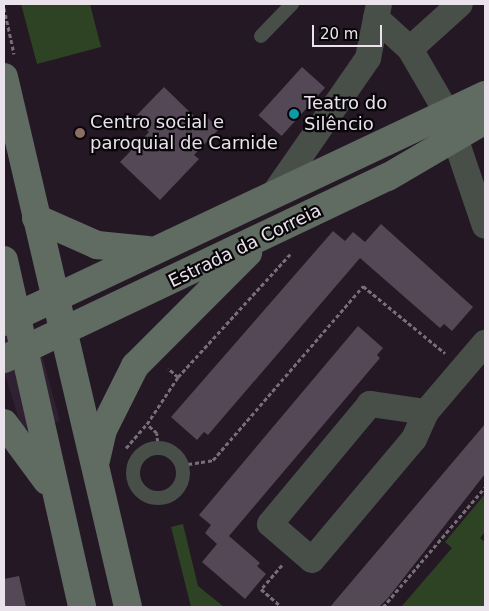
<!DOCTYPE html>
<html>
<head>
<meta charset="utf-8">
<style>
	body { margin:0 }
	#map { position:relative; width:489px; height:611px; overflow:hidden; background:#231824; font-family:"DejaVu Sans",sans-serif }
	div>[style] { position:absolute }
	.built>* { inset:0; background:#302132 }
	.green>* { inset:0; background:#2e4323 }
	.building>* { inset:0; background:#544856; transform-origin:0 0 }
	.path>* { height:3px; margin-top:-1.5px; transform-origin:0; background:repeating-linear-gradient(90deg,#786e79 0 4px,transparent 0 6.5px) }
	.service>* { height:14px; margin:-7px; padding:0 7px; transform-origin:7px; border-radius:7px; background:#484f49 }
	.service>.ring { margin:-7px; padding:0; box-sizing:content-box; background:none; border:14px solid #484f49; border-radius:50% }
	.minor>* { height:26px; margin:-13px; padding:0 13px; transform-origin:13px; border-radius:13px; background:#484f49 }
	.secondary>* { height:28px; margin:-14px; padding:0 14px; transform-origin:14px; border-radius:14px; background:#606b62 }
	.dots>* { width:14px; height:14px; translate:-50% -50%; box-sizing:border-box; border:2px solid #09060a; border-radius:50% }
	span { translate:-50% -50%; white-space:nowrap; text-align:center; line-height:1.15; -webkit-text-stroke:4.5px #09060a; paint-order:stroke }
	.poi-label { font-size:18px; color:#eae3eb }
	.left { translate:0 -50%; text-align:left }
	.street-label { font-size:18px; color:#eae3eb }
	.frame { position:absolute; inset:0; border:5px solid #eae3eb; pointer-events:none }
	.scale { position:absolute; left:312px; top:25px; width:70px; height:22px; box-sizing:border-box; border:2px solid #eae3eb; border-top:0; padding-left:6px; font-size:15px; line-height:18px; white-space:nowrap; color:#eae3eb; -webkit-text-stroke:4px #09060a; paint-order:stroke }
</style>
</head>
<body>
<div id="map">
	<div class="built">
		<i style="clip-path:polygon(4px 264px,43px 359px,60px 421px,22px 429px,4px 372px)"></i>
	</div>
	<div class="green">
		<i style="clip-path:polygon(21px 4px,90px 4px,101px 47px,37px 64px)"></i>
		<i style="clip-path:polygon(485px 494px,485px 532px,480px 538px,485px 542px,485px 607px,401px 607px,452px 548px,445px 542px)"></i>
		<i style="clip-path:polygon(183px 524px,198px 586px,224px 607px,191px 607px,171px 527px)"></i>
	</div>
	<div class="building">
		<i style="left:302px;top:67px;width:31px;height:65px;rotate:42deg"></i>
		<i style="clip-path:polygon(164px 87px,199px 121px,205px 115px,219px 129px,194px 155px,199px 159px,160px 200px,120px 162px,149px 132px,134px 118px)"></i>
		<i style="clip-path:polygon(381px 224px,473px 307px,452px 331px,444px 324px,440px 328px,360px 258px,208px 435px,204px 432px,197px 440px,171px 417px,333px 231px,345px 241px,353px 232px,365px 242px)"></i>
		<i style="clip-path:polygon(358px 326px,383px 348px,377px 355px,380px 358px,229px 536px,260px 563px,257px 566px,266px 574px,245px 599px,202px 562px,217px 544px,205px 533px,211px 525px,199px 515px)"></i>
		<i style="clip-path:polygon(485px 424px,485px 474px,388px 598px,379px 607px,330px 607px)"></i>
		<i style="clip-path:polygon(19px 576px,26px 607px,4px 607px,4px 579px)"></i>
	</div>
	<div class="path">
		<i style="left:4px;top:8px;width:47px;rotate:77.7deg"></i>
		<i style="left:178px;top:377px;width:169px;rotate:-47.6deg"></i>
		<i style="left:126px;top:448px;width:32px;rotate:-49deg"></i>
		<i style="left:158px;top:448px;width:15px;rotate:-94deg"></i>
		<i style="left:157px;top:433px;width:13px;rotate:-138deg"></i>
		<i style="left:147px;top:424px;width:56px;rotate:-56.6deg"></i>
		<i style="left:178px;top:377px;width:13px;rotate:-138deg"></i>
		<i style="left:182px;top:465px;width:31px;rotate:-9deg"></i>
		<i style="left:213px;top:460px;width:230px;rotate:-49.2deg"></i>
		<i style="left:363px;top:286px;width:106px;rotate:39.3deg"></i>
		<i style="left:282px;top:565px;width:32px;rotate:131deg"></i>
		<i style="left:261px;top:589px;width:28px;rotate:41deg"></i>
		<i style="left:383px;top:607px;width:157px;rotate:-49.6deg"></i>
	</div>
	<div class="service">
		<i style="left:261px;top:36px;width:45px;rotate:-45.9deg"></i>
		<i class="ring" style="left:133px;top:448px;width:36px;height:36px"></i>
	</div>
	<div class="minor">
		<i style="left:376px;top:18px;width:46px;rotate:42.4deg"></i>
		<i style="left:410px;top:49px;width:72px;rotate:59.9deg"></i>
		<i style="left:446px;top:111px;width:121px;rotate:71.3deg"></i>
		<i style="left:410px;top:49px;width:67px;rotate:-42deg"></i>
		<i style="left:276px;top:191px;width:162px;rotate:-55.3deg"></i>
		<i style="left:368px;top:58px;width:55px;rotate:-78.5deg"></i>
		<i style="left:426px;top:412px;width:57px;rotate:-171.9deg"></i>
		<i style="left:370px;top:404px;width:156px;rotate:129.8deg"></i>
		<i style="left:270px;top:524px;width:55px;rotate:40.6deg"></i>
		<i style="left:312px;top:560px;width:158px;rotate:-49.9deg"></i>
		<i style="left:414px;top:439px;width:30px;rotate:-66deg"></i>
		<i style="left:426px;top:412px;width:91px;rotate:-49.5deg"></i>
	</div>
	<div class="secondary">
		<i style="left:4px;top:77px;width:544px;rotate:76.83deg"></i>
		<i style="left:36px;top:218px;width:67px;rotate:23.9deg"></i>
		<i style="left:97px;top:245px;width:51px;rotate:5.6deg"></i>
		<i style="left:4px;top:260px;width:356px;rotate:77.3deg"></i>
		<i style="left:4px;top:322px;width:532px;rotate:-25.26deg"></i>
		<i style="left:4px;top:359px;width:425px;rotate:-25.4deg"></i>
		<i style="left:388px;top:177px;width:113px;rotate:-30.4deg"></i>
		<i style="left:4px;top:423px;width:72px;rotate:53.4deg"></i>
		<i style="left:96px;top:460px;width:31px;rotate:-77deg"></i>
		<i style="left:103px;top:430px;width:72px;rotate:-63.4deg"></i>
		<i style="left:135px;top:366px;width:160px;rotate:-45deg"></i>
	</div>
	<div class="dots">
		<i style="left:294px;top:114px;background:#0f9aa8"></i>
		<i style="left:80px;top:133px;background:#8d6e63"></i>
	</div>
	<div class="poi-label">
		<span class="left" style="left:304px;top:114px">Teatro do<br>Silêncio</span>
		<span class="left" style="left:90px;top:133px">Centro social e<br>paroquial de Carnide</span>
	</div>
	<div class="street-label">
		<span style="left:245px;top:246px;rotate:-26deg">Estrada da Correia</span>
	</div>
	<div class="frame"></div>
	<div class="scale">20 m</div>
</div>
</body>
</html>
